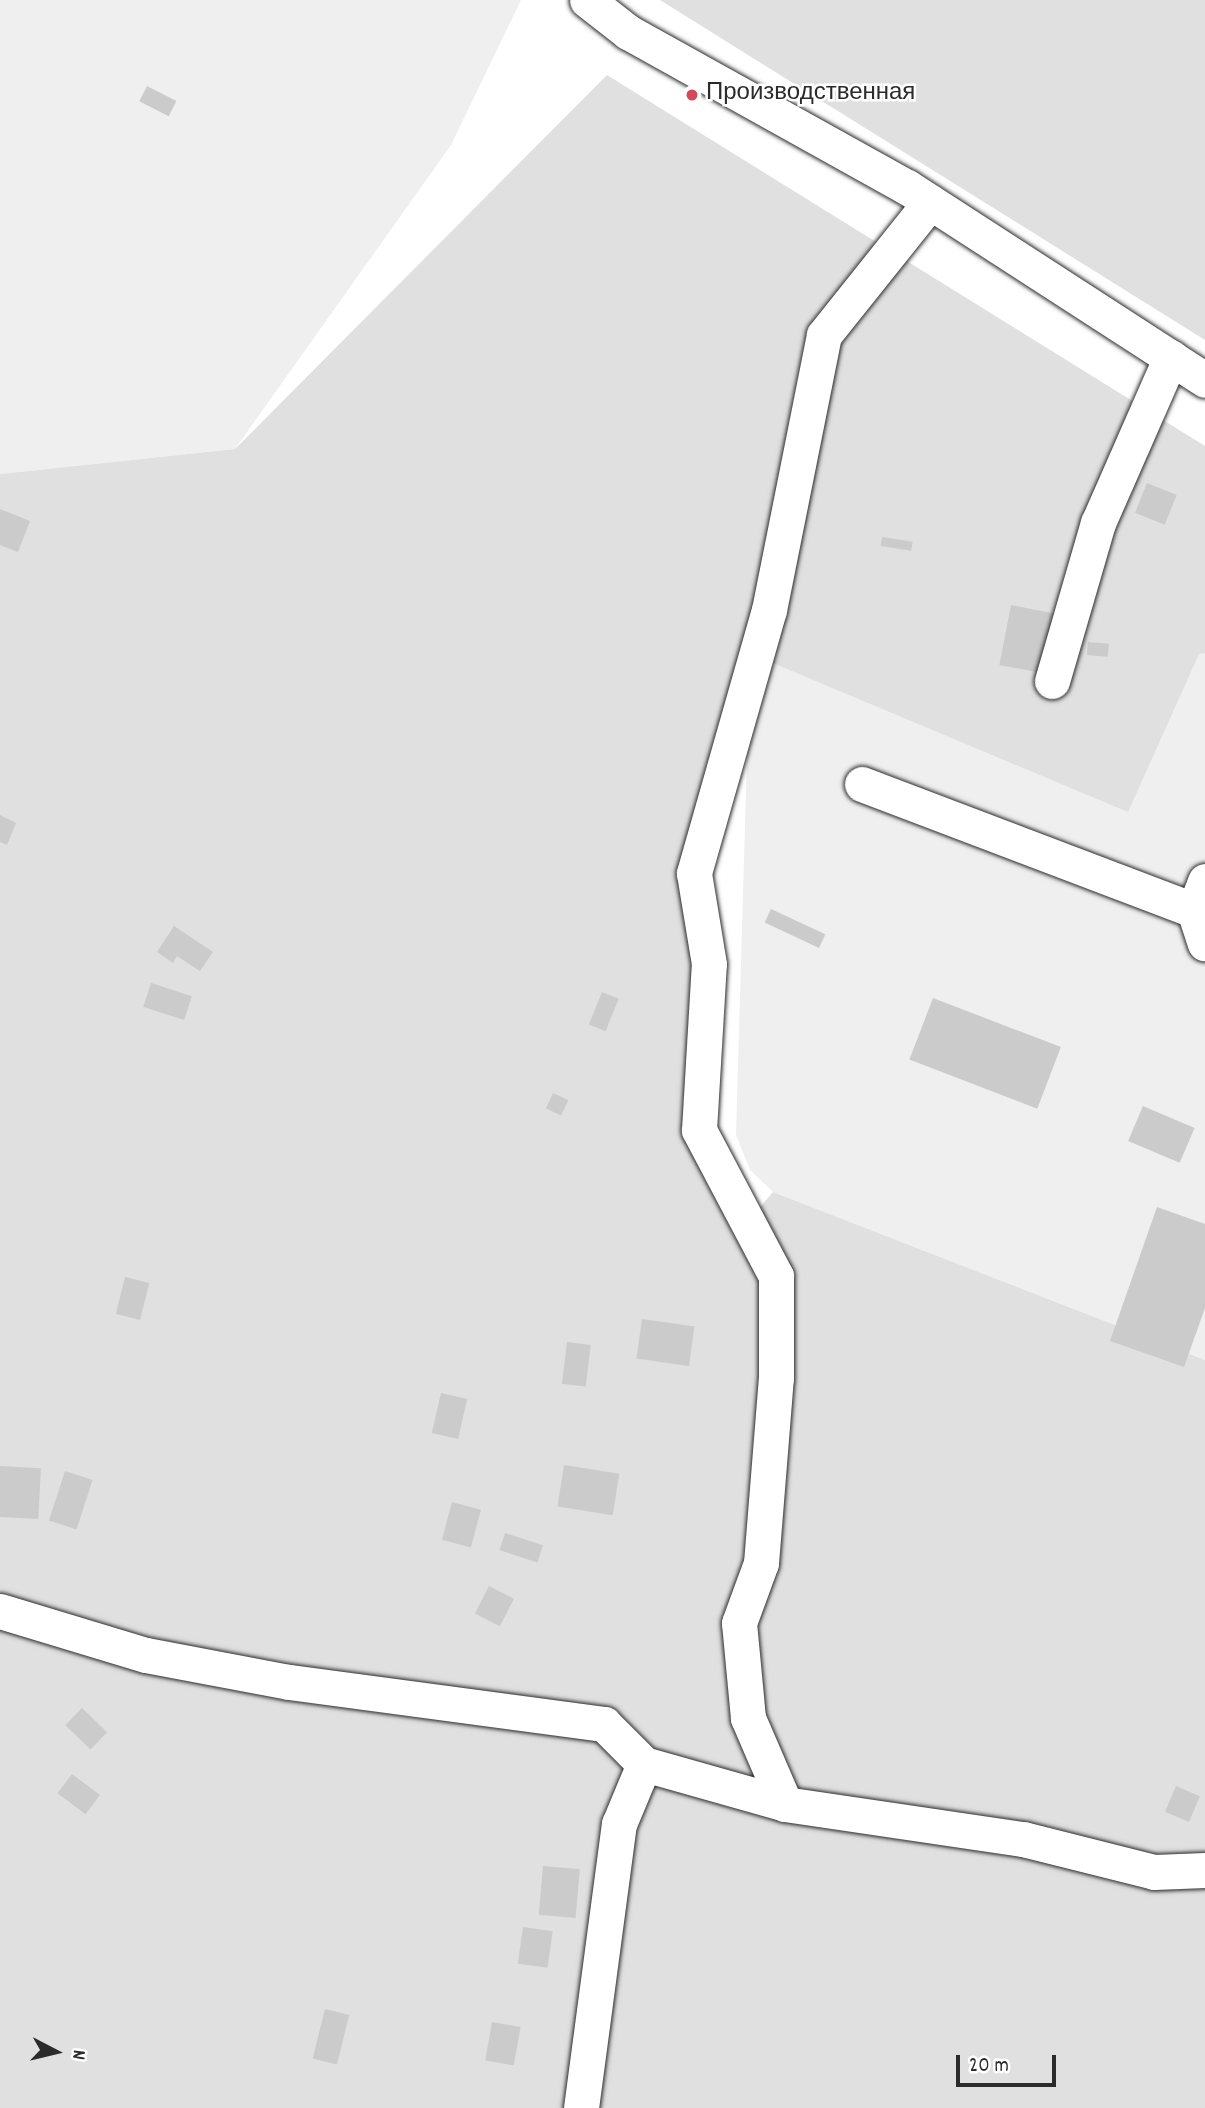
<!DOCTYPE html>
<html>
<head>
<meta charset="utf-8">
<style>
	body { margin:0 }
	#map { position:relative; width:1205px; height:2108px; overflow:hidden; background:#fff; font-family:Dekko,sans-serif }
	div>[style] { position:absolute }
	.built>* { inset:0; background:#efefef }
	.green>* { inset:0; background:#e0e0e0 }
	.building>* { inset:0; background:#cbcbcb; transform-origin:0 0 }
	.roads { filter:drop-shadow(0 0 2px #2b2b2b) drop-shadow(0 0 2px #2b2b2b) }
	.minor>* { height:35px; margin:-17.5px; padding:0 17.5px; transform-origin:17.5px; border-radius:17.5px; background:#fff }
	.dots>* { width:19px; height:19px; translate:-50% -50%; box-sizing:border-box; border:4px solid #fff; border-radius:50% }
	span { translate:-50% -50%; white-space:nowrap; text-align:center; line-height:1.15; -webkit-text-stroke:5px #fff; paint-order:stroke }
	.poi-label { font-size:24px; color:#2b2b2b }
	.left { translate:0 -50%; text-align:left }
	.north { position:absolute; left:21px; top:2017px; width:70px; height:70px; -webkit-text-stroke:5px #fff; paint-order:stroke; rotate:97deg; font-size:19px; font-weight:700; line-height:28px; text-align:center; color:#2b2b2b }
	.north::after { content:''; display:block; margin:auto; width:24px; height:32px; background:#2b2b2b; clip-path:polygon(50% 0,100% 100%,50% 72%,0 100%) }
	.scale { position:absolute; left:956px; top:2055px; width:100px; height:32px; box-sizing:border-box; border:4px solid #2b2b2b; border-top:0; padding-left:9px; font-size:21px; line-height:24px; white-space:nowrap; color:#2b2b2b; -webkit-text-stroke:5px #fff; paint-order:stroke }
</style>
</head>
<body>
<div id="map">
	<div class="built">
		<i style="clip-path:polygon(0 0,521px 0,451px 145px,235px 449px,0 474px)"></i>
		<i style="clip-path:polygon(1205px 653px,1205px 1360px,773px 1192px,750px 1170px,736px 1135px,750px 654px)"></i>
	</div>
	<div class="green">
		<i style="clip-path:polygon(660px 0,1205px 0,1205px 340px)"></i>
		<i style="clip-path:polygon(607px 75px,1205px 446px,1205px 653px,1199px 654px,1128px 812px,751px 654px,707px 831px,690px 1029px,740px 1231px,773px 1192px,1205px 1360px,1205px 2108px,0 2108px,0 474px,235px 449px)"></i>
	</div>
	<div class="building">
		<i style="left:147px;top:86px;width:33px;height:17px;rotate:27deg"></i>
		<i style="left:1147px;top:483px;width:32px;height:32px;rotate:22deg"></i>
		<i style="clip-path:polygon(0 509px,30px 521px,18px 552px,0 545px)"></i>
		<i style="left:882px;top:537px;width:31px;height:9px;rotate:9deg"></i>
		<i style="left:1011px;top:605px;width:43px;height:61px;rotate:11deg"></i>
		<i style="left:1088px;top:642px;width:21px;height:13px;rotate:5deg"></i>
		<i style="clip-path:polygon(0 815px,16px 823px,7px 845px,0 842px)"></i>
		<i style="left:771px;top:909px;width:60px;height:15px;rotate:25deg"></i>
		<i style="clip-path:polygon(174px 926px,213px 952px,200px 971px,177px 956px,173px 963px,157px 952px)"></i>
		<i style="left:151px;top:983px;width:43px;height:25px;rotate:18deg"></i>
		<i style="left:602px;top:992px;width:18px;height:35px;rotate:22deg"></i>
		<i style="left:933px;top:998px;width:137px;height:66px;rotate:21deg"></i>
		<i style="left:553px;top:1093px;width:17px;height:17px;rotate:25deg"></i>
		<i style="left:1143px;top:1106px;width:56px;height:38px;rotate:23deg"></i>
		<i style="clip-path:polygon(1157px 1207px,1205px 1224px,1205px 1308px,1184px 1367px,1110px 1341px)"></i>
		<i style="left:125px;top:1277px;width:25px;height:38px;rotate:14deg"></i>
		<i style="left:642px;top:1319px;width:53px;height:40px;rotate:8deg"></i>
		<i style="left:567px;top:1342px;width:24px;height:42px;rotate:7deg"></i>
		<i style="left:441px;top:1393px;width:27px;height:41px;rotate:13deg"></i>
		<i style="left:564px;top:1465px;width:56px;height:42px;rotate:9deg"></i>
		<i style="left:0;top:1466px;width:41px;height:51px;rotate:3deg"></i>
		<i style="left:65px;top:1471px;width:29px;height:52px;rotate:18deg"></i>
		<i style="left:452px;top:1502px;width:30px;height:39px;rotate:15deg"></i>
		<i style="left:505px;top:1533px;width:40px;height:18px;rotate:18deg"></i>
		<i style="left:489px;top:1586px;width:28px;height:31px;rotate:27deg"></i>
		<i style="left:82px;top:1708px;width:35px;height:24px;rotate:44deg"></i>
		<i style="left:72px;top:1774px;width:35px;height:24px;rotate:37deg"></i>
		<i style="left:1176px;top:1786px;width:26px;height:28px;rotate:23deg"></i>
		<i style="left:543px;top:1866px;width:37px;height:49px;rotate:5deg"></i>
		<i style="left:523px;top:1927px;width:30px;height:37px;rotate:8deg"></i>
		<i style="left:325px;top:2009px;width:25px;height:51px;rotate:14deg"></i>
		<i style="left:492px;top:2022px;width:29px;height:39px;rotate:10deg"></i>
	</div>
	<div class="roads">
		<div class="minor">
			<i style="left:587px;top:0;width:52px;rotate:38deg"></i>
			<i style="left:628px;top:32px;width:319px;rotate:29.1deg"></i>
			<i style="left:907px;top:187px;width:355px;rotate:32.9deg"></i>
			<i style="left:1052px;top:681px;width:165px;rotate:-73.8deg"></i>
			<i style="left:1098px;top:523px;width:181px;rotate:-66.3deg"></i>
			<i style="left:862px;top:784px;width:355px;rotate:20.8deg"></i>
			<i style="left:1194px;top:910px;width:35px;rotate:72deg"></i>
			<i style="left:1194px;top:910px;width:31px;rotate:-69deg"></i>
			<i style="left:0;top:1611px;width:152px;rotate:16.8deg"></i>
			<i style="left:146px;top:1655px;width:146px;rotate:10.7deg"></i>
			<i style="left:289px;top:1682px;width:318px;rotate:7.6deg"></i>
			<i style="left:604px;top:1724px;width:57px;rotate:45deg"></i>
			<i style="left:644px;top:1764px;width:147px;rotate:15.8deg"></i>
			<i style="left:785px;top:1804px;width:241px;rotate:8.4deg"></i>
			<i style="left:1023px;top:1839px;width:135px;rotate:14.1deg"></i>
			<i style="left:1154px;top:1872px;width:51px;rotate:-2.2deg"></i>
			<i style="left:785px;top:1804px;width:94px;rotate:-113.3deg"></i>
			<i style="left:748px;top:1718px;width:95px;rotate:-95.4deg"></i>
			<i style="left:739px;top:1623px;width:64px;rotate:-69.9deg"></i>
			<i style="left:761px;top:1563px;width:186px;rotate:-85.4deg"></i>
			<i style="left:776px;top:1378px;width:102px;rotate:-90deg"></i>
			<i style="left:776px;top:1276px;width:165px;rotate:-117.8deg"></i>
			<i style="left:699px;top:1130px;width:166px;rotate:-86.6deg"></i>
			<i style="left:709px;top:964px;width:92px;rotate:-99.4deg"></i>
			<i style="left:694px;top:873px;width:273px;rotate:-74.1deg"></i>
			<i style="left:769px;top:610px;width:280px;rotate:-78.7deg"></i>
			<i style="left:824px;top:335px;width:170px;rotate:-51.4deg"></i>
			<i style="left:581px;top:2108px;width:287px;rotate:-82.4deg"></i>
			<i style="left:619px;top:1824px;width:65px;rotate:-67.4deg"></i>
		</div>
	</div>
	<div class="dots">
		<i style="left:692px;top:95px;background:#d1495b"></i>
	</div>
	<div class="poi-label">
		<span class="left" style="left:706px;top:95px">Производственная</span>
	</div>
	<div class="north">N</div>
	<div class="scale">20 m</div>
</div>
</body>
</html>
